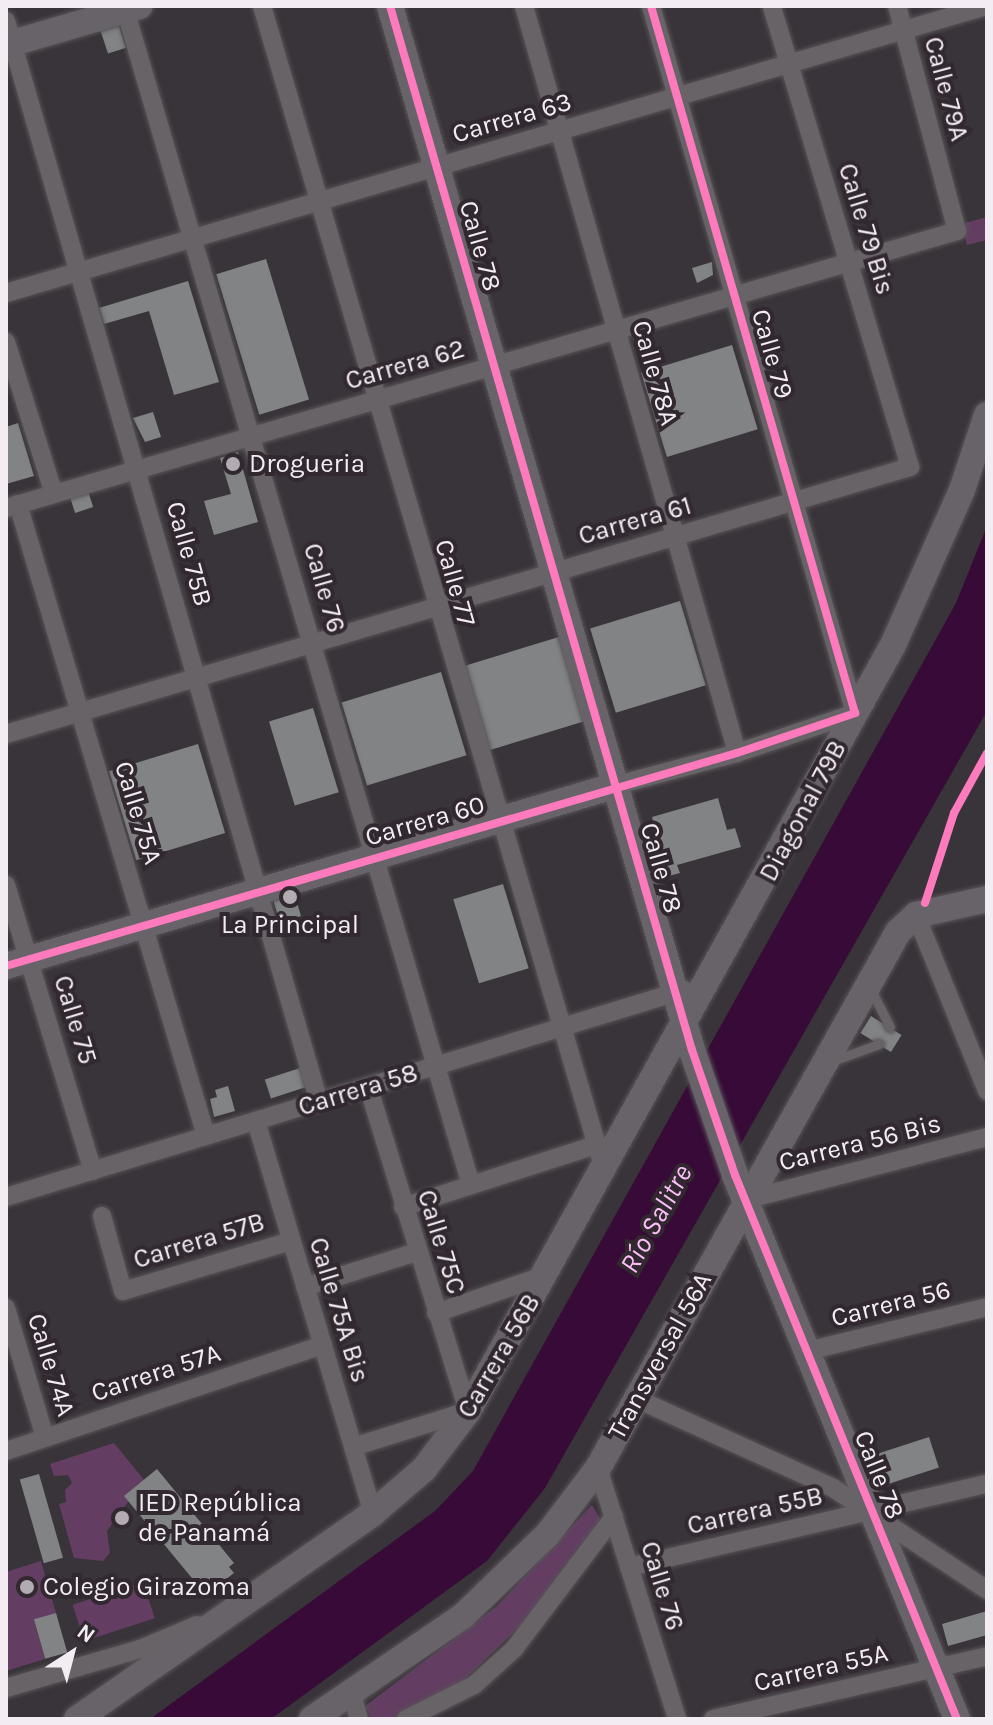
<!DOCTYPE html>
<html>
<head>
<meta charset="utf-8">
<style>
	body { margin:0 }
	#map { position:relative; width:993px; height:1725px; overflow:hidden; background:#393439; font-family:Karla,sans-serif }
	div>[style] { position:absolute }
	.green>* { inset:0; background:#633e62; transform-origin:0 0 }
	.water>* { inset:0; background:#370a37 }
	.building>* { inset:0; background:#828385; transform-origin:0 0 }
	.roads { filter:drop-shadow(0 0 2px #575357) drop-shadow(0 0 2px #575357) }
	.lane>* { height:9px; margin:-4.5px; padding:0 4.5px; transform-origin:4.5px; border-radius:4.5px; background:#676367 }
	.street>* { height:18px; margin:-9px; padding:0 9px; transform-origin:9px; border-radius:9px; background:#676367 }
	.secondary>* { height:26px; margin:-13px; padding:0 13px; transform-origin:13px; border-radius:13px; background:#686368 }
	.cycleway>* { height:8px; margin:-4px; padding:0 4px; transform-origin:4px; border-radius:4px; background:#fd7abc }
	.dots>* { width:22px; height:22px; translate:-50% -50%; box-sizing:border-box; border:4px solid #312830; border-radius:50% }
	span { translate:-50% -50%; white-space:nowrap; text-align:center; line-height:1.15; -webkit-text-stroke:8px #312830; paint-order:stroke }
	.street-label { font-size:26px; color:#f3edf3 }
	.poi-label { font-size:26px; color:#f3edf3 }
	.left { translate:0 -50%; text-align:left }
	.water-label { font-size:28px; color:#fbbdf7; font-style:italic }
	.frame { position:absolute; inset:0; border:8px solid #f3edf3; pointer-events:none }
	.north { position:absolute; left:32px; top:1613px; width:80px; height:80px; -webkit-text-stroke:6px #312830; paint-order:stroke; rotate:36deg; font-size:22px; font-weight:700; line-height:32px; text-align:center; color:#f3edf3 }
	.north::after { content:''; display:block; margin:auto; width:28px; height:36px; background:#f3edf3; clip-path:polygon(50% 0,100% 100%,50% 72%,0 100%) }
</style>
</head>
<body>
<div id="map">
	<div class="green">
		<i style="clip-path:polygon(987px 217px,987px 240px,967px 245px,961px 224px)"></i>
		<i style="clip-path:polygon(114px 1443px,144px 1480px,107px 1531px,110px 1553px,103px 1561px,74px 1558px,59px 1504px,66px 1502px,65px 1490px,72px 1483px,68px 1475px,54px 1476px,50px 1464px)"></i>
		<i style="clip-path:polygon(592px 1505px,604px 1525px,518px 1628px,466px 1678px,419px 1710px,399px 1719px,372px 1719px,365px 1706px,496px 1607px)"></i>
		<i style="clip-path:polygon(41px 1561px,56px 1613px,34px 1620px,45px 1659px,6px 1671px,6px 1572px)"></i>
		<i style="left:143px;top:1582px;width:38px;height:74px;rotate:72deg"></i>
	</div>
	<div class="water">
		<i style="clip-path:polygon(987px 526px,987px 711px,545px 1488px,487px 1561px,271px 1719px,150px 1719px,435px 1511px,473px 1471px,956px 603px)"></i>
	</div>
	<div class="building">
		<i style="left:118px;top:23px;width:26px;height:19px;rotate:72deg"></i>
		<i style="left:266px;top:259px;width:147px;height:52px;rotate:73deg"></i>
		<i style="clip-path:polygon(712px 262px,713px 275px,697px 283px,692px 268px)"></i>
		<i style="clip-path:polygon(188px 281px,219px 382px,174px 395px,149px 311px,104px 324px,99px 308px)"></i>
		<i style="left:732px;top:345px;width:88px;height:95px;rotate:73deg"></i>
		<i style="clip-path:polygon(153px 412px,161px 437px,145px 442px,133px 418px)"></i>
		<i style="clip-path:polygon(18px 423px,34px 476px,6px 484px,6px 427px)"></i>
		<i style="clip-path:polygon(238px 452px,258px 522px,214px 535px,204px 501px,231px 494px,220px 458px)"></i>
		<i style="left:87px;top:488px;width:20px;height:19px;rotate:72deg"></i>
		<i style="left:680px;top:601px;width:88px;height:94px;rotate:73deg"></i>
		<i style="left:562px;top:636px;width:88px;height:104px;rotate:73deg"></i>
		<i style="left:441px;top:672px;width:87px;height:104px;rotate:73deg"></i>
		<i style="left:313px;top:708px;width:88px;height:46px;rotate:73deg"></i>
		<i style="left:198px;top:744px;width:93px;height:93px;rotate:73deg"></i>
		<i style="clip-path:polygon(718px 798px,727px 830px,735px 828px,741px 847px,677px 865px,680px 873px,665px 877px,652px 817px)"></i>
		<i style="left:503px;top:884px;width:88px;height:52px;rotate:73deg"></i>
		<i style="left:294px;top:893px;width:24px;height:22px;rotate:73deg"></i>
		<i style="left:871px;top:1016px;width:36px;height:20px;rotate:32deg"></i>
		<i style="left:300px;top:1068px;width:20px;height:37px;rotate:72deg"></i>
		<i style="clip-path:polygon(228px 1086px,235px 1111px,214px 1117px,210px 1099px,217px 1097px,215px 1090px)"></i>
		<i style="left:929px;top:1437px;width:32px;height:59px;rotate:72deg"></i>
		<i style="clip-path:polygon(157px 1469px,234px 1563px,229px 1567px,234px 1573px,217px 1586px,212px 1580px,201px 1589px,124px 1496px)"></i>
		<i style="left:39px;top:1474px;width:87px;height:20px;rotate:74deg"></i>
		<i style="clip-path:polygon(987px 1611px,987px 1635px,948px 1646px,942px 1624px)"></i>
		<i style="left:56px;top:1613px;width:41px;height:23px;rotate:74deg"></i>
	</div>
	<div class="roads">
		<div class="lane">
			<i style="left:870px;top:988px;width:44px;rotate:62.9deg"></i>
			<i style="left:832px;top:1061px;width:50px;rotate:-19.9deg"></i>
		</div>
		<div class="street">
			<i style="left:124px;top:6px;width:1229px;rotate:73.6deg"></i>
			<i style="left:262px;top:6px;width:1216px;rotate:73.62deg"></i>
			<i style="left:524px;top:6px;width:777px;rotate:74.08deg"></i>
			<i style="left:6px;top:21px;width:1125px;rotate:73.85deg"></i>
			<i style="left:6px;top:293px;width:1021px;rotate:-16.32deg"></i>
			<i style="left:6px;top:342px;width:159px;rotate:72.5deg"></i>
			<i style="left:18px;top:504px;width:659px;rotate:73.43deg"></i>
			<i style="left:6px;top:508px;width:991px;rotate:-16.24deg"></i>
			<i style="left:957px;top:231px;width:233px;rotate:-104.9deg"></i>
			<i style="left:6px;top:734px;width:943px;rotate:-16.45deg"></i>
			<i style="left:910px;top:467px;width:481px;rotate:-106.7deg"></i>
			<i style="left:617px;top:785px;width:124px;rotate:-14.9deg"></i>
			<i style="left:737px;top:753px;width:125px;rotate:-18.7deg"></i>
			<i style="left:855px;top:713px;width:736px;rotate:-106.1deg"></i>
			<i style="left:6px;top:885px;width:299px;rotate:73.1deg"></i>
			<i style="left:916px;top:915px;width:190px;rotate:68deg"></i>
			<i style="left:256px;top:1121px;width:409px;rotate:73.4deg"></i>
			<i style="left:6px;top:1197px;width:709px;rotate:-16.98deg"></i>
			<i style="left:745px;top:1200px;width:250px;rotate:-14.6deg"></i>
			<i style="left:403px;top:1207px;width:203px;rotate:-17.8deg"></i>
			<i style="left:102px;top:1216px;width:78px;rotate:74.4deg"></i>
			<i style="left:123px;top:1291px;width:175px;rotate:-16.6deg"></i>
			<i style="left:305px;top:1287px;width:117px;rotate:-17.4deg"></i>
			<i style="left:6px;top:1308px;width:135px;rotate:73.2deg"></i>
			<i style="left:436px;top:1313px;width:116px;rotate:-19.1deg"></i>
			<i style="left:807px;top:1351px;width:185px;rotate:-13.7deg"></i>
			<i style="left:637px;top:1399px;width:215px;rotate:24.4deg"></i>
			<i style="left:833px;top:1488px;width:185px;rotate:33.5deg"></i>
			<i style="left:353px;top:1447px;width:121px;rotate:-17.4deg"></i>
			<i style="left:468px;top:1411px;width:340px;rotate:-107.1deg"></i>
			<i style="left:6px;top:1451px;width:334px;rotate:-18.5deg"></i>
			<i style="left:598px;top:1468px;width:263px;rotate:72.5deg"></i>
			<i style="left:629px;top:1567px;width:367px;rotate:-13.1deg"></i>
			<i style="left:6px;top:1688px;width:140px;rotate:-16.2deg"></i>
			<i style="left:140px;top:1649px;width:62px;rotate:-22.8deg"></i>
			<i style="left:351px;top:1691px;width:29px;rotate:74deg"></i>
			<i style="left:406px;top:1719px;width:76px;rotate:-26.6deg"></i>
			<i style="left:474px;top:1685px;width:54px;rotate:-42deg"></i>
			<i style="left:514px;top:1649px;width:166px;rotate:-52.9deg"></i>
			<i style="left:713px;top:1719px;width:281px;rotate:-12.9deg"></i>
		</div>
		<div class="secondary">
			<i style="left:390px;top:6px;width:1087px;rotate:73.87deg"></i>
			<i style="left:692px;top:1050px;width:132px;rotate:71deg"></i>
			<i style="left:735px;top:1175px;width:588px;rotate:67.8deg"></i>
			<i style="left:6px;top:45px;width:139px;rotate:-16.3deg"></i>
			<i style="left:6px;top:966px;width:637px;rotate:-16.5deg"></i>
			<i style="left:77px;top:1719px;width:361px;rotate:-34.8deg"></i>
			<i style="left:373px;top:1513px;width:67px;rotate:-40.8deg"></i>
			<i style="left:424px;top:1469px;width:73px;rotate:-52.8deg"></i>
			<i style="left:468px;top:1411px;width:876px;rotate:-60.98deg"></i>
			<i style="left:893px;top:645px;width:170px;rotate:-66deg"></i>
			<i style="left:962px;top:490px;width:79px;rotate:-71.6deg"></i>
			<i style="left:312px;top:1719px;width:183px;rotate:-34.3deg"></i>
			<i style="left:463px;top:1616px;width:118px;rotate:-44deg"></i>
			<i style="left:548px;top:1534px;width:83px;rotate:-52.9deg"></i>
			<i style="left:598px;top:1468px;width:614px;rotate:-60.76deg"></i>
			<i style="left:898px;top:932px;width:25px;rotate:-43deg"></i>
			<i style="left:916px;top:915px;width:73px;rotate:-12.7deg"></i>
		</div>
	</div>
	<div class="cycleway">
		<i style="left:390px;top:6px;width:1087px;rotate:73.87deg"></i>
		<i style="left:692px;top:1050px;width:132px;rotate:71deg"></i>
		<i style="left:735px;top:1175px;width:588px;rotate:67.8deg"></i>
		<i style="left:925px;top:903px;width:95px;rotate:-72.1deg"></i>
		<i style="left:954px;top:813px;width:68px;rotate:-61.2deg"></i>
		<i style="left:6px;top:966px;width:761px;rotate:-16.25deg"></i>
		<i style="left:737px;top:753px;width:125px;rotate:-18.7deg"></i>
		<i style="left:855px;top:713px;width:736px;rotate:-106.1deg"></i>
	</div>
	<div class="dots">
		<i style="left:233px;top:464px;background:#b2acb2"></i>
		<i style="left:290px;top:897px;background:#b2acb2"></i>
		<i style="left:122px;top:1518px;background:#b2acb2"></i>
		<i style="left:27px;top:1587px;background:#b2acb2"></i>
	</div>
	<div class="street-label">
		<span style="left:946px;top:89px;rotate:75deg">Calle 79A</span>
		<span style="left:512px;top:118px;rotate:-16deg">Carrera 63</span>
		<span style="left:866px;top:229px;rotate:73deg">Calle 79 Bis</span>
		<span style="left:480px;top:246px;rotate:74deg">Calle 78</span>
		<span style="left:772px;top:354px;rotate:74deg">Calle 79</span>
		<span style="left:405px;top:365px;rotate:-16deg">Carrera 62</span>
		<span style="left:655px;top:373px;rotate:74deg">Calle 78A</span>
		<span style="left:635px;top:521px;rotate:-16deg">Carrera 61</span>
		<span style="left:189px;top:554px;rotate:74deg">Calle 75B</span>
		<span style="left:455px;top:583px;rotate:74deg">Calle 77</span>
		<span style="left:324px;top:588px;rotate:74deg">Calle 76</span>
		<span style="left:803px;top:811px;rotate:-62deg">Diagonal 79B</span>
		<span style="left:138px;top:813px;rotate:73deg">Calle 75A</span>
		<span style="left:425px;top:821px;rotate:-16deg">Carrera 60</span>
		<span style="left:661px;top:868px;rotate:74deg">Calle 78</span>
		<span style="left:75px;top:1020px;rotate:73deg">Calle 75</span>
		<span style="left:358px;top:1090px;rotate:-17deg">Carrera 58</span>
		<span style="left:860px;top:1143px;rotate:-14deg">Carrera 56 Bis</span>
		<span style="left:199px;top:1241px;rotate:-17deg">Carrera 57B</span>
		<span style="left:441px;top:1242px;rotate:73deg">Calle 75C</span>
		<span style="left:891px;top:1304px;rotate:-14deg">Carrera 56</span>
		<span style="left:339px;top:1310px;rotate:73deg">Calle 75A Bis</span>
		<span style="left:499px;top:1356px;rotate:-60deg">Carrera 56B</span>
		<span style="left:660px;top:1356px;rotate:-61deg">Transversal 56A</span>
		<span style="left:51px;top:1365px;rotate:73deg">Calle 74A</span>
		<span style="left:156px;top:1373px;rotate:-18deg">Carrera 57A</span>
		<span style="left:879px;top:1475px;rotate:68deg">Calle 78</span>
		<span style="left:755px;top:1511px;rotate:-13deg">Carrera 55B</span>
		<span style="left:662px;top:1586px;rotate:73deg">Calle 76</span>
		<span style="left:821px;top:1668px;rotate:-13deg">Carrera 55A</span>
	</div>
	<div class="poi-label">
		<span class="left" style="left:249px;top:464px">Drogueria</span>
		<span style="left:290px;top:925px">La Principal</span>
		<span class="left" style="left:138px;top:1518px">IED República<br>de Panamá</span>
		<span class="left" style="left:43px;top:1587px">Colegio Girazoma</span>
	</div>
	<div class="water-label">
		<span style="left:656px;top:1219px;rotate:-61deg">Río Salitre</span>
	</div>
	<div class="frame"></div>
	<div class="north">N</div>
</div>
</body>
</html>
